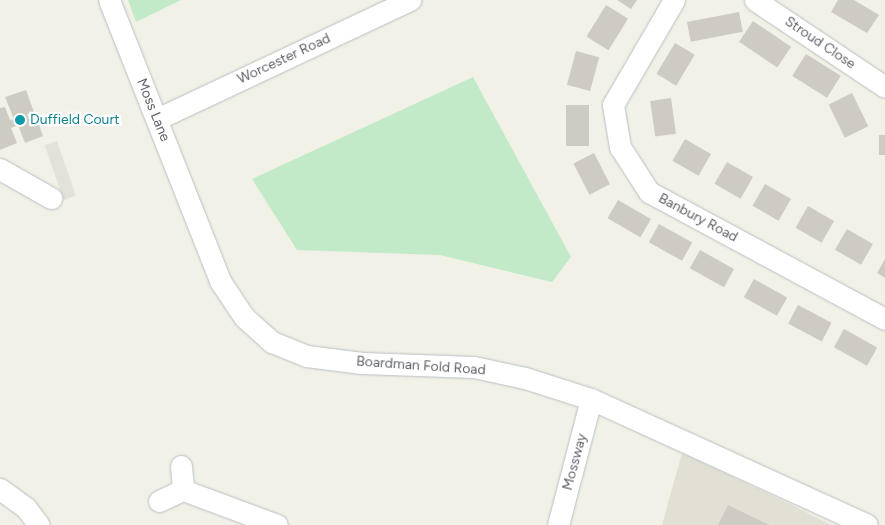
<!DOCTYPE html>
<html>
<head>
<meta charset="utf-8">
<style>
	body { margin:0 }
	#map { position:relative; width:885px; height:525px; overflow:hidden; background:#f1f1e7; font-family:Figtree,sans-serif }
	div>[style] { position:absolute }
	.industrial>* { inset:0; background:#e2e2db; transform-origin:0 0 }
	.education>* { inset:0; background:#e2e0d5 }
	.green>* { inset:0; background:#c2eac8 }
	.building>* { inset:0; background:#cdcbc4; transform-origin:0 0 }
	.roads { filter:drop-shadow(0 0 1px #bbbec3) drop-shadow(0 0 1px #bbbec3) }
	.minor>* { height:21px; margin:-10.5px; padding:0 10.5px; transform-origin:10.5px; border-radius:10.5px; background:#fff }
	.dots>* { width:14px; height:14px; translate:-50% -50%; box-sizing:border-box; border:2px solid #fff; border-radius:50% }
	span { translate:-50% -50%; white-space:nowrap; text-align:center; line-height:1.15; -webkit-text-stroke:4.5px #fff; paint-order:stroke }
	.street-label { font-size:14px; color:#5e6168 }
	.culture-label { font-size:14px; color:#0d838f }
	.left { translate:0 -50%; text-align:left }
</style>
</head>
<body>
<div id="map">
	<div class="industrial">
		<i style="left:57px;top:141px;width:58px;height:13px;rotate:71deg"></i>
	</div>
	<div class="education">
		<i style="clip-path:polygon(682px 453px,792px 505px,831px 525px,662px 525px)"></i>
	</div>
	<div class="green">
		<i style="clip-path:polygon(128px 0,181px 0,136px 22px)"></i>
		<i style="clip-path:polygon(473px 77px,571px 257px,552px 282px,440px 255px,297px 250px,252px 179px)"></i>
	</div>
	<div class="building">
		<i style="clip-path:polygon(617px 0,637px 0,631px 9px)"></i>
		<i style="clip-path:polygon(838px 0,854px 0,879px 15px,867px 33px,831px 12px)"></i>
		<i style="left:606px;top:5px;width:26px;height:37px;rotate:32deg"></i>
		<i style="left:739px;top:12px;width:20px;height:53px;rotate:79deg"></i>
		<i style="left:753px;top:21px;width:46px;height:25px;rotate:34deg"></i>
		<i style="left:675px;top:43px;width:23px;height:36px;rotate:31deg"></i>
		<i style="left:576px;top:51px;width:24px;height:35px;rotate:15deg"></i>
		<i style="left:806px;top:54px;width:41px;height:26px;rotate:32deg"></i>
		<i style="clip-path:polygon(26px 90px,34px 112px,27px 114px,30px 122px,37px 119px,43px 136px,25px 143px,18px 125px,11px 128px,17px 143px,0 150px,0 108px,5px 107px,10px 120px,14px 119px,5px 97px)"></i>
		<i style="left:852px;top:93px;width:37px;height:26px;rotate:64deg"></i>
		<i style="left:671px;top:98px;width:36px;height:21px;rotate:82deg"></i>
		<i style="left:566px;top:105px;width:23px;height:41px"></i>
		<i style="left:879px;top:135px;width:6px;height:20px"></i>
		<i style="left:685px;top:139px;width:30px;height:25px;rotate:30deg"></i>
		<i style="left:594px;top:153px;width:35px;height:23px;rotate:63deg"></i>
		<i style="left:727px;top:162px;width:30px;height:25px;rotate:30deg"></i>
		<i style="left:765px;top:184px;width:30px;height:25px;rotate:30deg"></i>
		<i style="left:618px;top:200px;width:38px;height:21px;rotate:30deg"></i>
		<i style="left:808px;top:206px;width:30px;height:25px;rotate:30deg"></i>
		<i style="left:659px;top:224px;width:38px;height:21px;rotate:29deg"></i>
		<i style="left:847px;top:229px;width:30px;height:24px;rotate:30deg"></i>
		<i style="left:700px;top:250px;width:39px;height:21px;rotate:29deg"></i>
		<i style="clip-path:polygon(885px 259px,885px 278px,877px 273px)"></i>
		<i style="left:754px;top:279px;width:38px;height:21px;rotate:29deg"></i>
		<i style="left:798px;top:305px;width:38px;height:21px;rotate:28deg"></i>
		<i style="left:844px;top:329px;width:38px;height:21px;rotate:29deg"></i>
		<i style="clip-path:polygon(728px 505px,769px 525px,718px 525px)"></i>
	</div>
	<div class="roads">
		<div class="minor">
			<i style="left:109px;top:0;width:302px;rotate:68.4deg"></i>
			<i style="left:220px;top:281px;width:43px;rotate:56.3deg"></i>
			<i style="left:244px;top:317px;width:38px;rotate:42deg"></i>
			<i style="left:272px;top:342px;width:38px;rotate:22deg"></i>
			<i style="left:307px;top:356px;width:55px;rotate:7.3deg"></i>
			<i style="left:362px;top:363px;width:112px;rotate:2deg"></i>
			<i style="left:474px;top:367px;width:52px;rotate:12.2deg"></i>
			<i style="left:525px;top:378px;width:69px;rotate:17.7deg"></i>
			<i style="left:591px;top:399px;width:303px;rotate:24.5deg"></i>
			<i style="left:674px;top:0;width:121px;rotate:120.2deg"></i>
			<i style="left:613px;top:105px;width:43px;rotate:80.5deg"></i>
			<i style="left:620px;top:147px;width:54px;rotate:57.2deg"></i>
			<i style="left:649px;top:192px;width:268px;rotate:28.3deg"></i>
			<i style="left:755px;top:0;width:156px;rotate:33.8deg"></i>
			<i style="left:157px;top:119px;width:280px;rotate:-25.2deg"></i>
			<i style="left:0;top:169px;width:59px;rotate:29.6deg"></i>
			<i style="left:181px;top:466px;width:24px;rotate:85deg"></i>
			<i style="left:183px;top:490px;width:100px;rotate:20.4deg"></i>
			<i style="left:0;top:489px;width:32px;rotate:36deg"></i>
			<i style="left:26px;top:508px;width:21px;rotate:53deg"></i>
			<i style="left:159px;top:501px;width:26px;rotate:-25deg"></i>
			<i style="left:558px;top:525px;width:130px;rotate:-75.3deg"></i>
		</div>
	</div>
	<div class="dots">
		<i style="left:20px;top:120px;background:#0f9aa8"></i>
	</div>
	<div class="street-label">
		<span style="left:820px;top:43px;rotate:34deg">Stroud Close</span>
		<span style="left:284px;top:59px;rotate:-25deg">Worcester Road</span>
		<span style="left:153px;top:110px;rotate:68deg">Moss Lane</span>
		<span style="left:698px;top:218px;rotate:28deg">Banbury Road</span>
		<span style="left:421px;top:366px;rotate:4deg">Boardman Fold Road</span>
		<span style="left:575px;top:462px;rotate:-75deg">Mossway</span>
	</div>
	<div class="culture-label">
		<span class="left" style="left:30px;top:120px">Duffield Court</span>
	</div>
</div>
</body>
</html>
